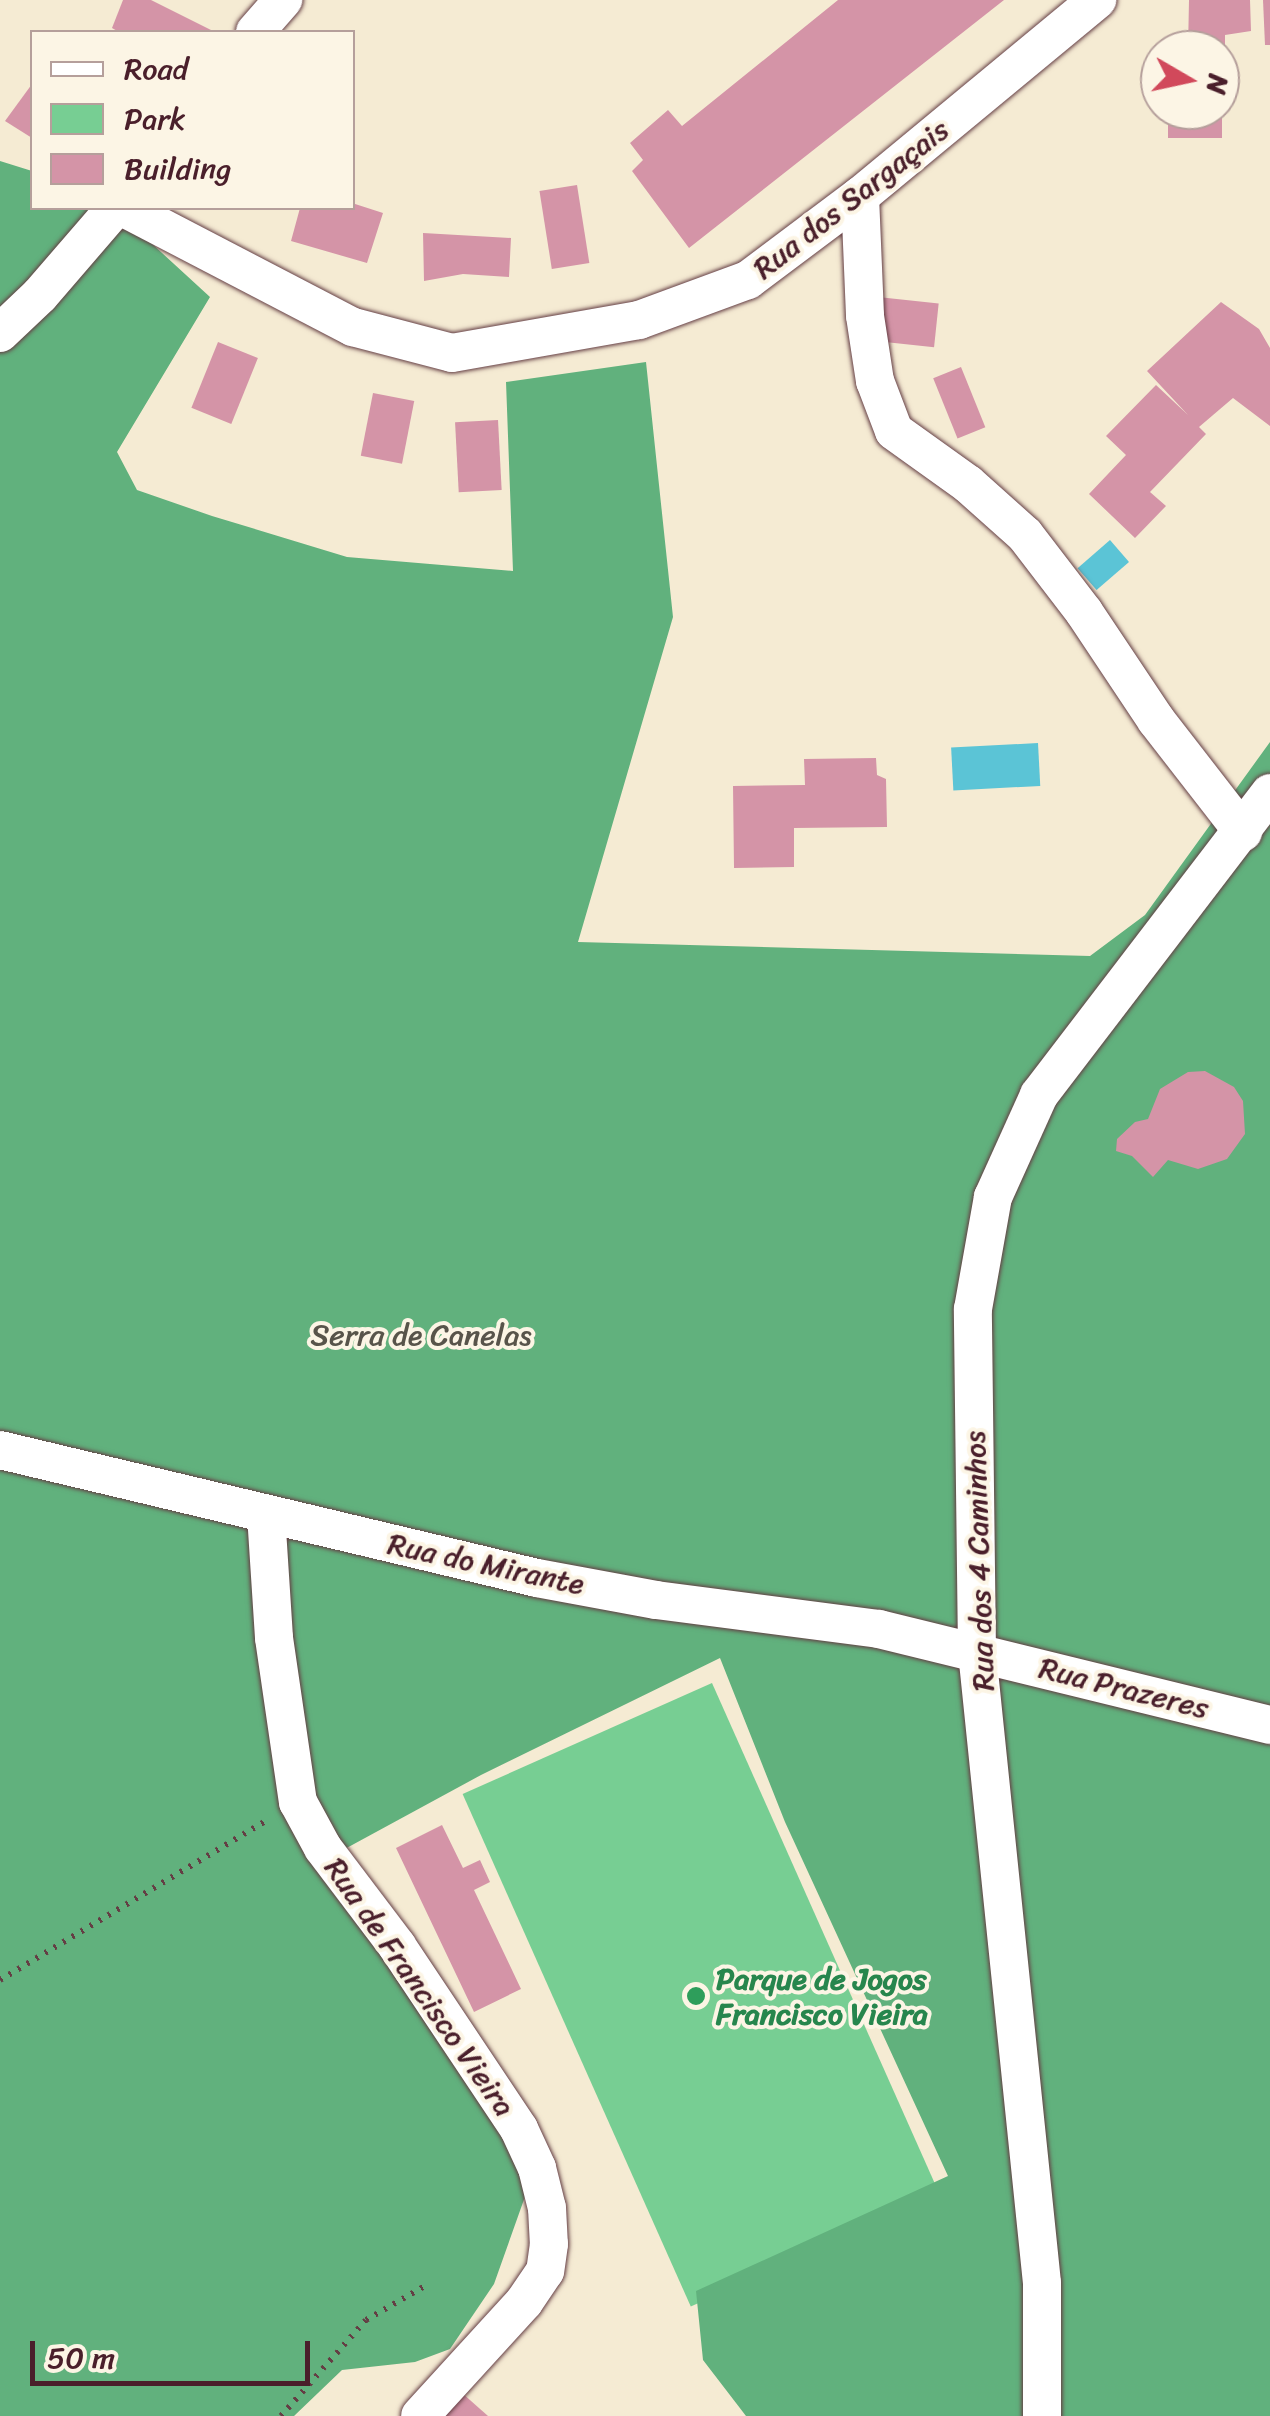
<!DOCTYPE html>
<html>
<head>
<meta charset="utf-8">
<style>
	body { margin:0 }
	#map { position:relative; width:1270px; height:2416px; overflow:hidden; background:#f5ebd3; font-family:Sriracha,sans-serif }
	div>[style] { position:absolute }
	.green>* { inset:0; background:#77ce93; transform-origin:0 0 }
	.forest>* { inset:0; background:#61b17d }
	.water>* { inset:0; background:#5bc4d6; transform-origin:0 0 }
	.building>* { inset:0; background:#d494a7; transform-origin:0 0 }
	.path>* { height:6px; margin-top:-3px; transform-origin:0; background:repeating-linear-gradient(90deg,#643e44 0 2.5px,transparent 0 10.5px) }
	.roads { filter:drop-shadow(0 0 2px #643e44) drop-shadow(0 0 2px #643e44) }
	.minor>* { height:38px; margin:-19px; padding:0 19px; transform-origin:19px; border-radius:19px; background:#fff }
	.dots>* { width:28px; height:28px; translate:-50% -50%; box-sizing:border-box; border:5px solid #fcf5e5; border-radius:50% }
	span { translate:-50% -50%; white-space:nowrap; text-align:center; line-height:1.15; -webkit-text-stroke:8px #fcf5e5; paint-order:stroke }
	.street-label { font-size:30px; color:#4a1f2b }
	.park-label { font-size:30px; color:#58544a }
	.leisure-label { font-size:30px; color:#27864d; font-weight:700 }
	.left { translate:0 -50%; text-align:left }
	.legend { position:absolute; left:30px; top:30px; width:325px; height:180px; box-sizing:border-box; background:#fcf5e5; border:2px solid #b59f9b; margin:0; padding:12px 18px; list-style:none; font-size:30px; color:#4a1f2b }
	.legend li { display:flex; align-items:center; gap:20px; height:50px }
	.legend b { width:50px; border:2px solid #b59f9b }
	.north { position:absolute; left:1140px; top:30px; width:100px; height:100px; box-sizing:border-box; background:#fcf5e5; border:2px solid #b59f9b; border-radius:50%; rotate:99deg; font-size:28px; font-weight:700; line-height:40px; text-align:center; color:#4a1f2b }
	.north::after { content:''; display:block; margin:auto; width:35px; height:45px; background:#d1495b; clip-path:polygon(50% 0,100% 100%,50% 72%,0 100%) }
	.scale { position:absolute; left:30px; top:2341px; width:280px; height:45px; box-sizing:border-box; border:5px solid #4a1f2b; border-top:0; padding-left:12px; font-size:30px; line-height:35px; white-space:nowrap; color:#4a1f2b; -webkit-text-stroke:8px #fcf5e5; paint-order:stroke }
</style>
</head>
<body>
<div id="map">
	<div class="green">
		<i style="left:712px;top:1683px;width:561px;height:273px;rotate:66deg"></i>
	</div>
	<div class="forest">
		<i style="clip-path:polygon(0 161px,32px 171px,32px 208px,113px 208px,210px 297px,117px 452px,137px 490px,212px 516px,347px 557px,513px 571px,506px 382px,646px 362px,673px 617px,578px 942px,1090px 956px,1145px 915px,1270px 742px,1270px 2416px,746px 2416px,703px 2360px,696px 2291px,948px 2176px,785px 1822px,720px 1658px,481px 1775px,319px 1863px,534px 2125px,527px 2191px,494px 2284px,450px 2349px,415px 2362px,342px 2370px,294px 2416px,0 2416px)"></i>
	</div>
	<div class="water">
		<i style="left:1110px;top:540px;width:29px;height:43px;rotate:49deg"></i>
		<i style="left:1038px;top:743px;width:43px;height:87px;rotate:87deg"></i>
	</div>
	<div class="building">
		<i style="clip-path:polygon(123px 0,151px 0,215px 32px,119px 32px,112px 28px)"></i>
		<i style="clip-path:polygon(838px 0,1004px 0,689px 248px,632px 171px,643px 160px,630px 143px,668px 110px,682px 126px)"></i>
		<i style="clip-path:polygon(1189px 0,1250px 0,1251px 31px,1225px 35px,1225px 95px,1220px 95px,1220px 50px,1188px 50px)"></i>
		<i style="clip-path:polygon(1263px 0,1270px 0,1270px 45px,1265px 45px)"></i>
		<i style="clip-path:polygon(32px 84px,32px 138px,5px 121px)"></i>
		<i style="left:1168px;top:110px;width:54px;height:28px"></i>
		<i style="left:577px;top:185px;width:79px;height:38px;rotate:81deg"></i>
		<i style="clip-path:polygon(352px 203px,383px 213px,367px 263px,291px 241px,300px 208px,352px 208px)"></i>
		<i style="clip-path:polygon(423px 233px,511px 238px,509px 277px,463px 274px,424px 281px)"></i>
		<i style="left:878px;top:297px;width:61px;height:44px;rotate:6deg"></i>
		<i style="clip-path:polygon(1221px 302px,1259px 329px,1270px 348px,1270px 426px,1233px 398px,1199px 427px,1206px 434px,1150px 492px,1166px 506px,1135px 538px,1089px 494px,1126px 455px,1106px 436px,1156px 385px,1188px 415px,1147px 371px)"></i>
		<i style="left:218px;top:342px;width:43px;height:71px;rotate:22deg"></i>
		<i style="left:961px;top:367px;width:65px;height:30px;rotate:68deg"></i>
		<i style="left:373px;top:393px;width:42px;height:64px;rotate:11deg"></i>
		<i style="left:498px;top:420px;width:70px;height:43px;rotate:87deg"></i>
		<i style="clip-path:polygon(876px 758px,877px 775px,886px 779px,887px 827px,794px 828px,794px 867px,734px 868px,733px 786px,805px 785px,804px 759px)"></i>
		<i style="clip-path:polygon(1205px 1071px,1234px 1087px,1243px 1101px,1245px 1134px,1227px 1159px,1198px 1169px,1168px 1160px,1153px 1177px,1132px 1156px,1116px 1151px,1117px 1139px,1135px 1122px,1148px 1119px,1160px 1089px,1188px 1072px)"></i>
		<i style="clip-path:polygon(442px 1825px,463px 1868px,480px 1860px,490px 1882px,474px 1890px,521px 1989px,474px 2012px,396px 1848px)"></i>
		<i style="clip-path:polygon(462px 2393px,488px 2416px,442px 2416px)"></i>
	</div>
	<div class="path">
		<i style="left:0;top:1980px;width:313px;rotate:-30.9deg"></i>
		<i style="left:281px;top:2416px;width:128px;rotate:-48.5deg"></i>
		<i style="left:366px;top:2320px;width:68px;rotate:-30deg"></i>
	</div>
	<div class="roads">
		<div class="minor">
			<i style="left:255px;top:32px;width:43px;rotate:-48.8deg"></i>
			<i style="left:860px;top:196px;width:120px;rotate:87.6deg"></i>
			<i style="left:865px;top:316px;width:66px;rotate:81.3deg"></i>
			<i style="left:875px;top:381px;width:53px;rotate:69.2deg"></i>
			<i style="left:894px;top:431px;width:91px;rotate:35.6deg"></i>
			<i style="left:968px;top:484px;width:76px;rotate:41.8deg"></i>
			<i style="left:1025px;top:535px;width:97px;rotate:52.5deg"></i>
			<i style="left:1084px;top:612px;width:130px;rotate:56.3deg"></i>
			<i style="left:1156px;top:720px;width:142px;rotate:52.2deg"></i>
			<i style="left:124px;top:208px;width:258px;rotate:27.5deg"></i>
			<i style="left:353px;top:327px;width:102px;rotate:14.7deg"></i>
			<i style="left:452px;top:353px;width:190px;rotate:-10deg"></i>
			<i style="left:639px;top:320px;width:116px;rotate:-20.2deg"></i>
			<i style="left:748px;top:280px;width:140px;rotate:-36.9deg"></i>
			<i style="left:860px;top:196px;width:308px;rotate:-39.6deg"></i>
			<i style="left:0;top:333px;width:55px;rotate:-43.5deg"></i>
			<i style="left:40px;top:295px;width:115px;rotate:-49.2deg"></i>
			<i style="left:0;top:1450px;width:552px;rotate:13.41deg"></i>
			<i style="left:537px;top:1578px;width:121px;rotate:10.5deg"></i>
			<i style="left:656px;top:1600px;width:225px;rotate:7.4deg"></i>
			<i style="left:879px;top:1629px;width:403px;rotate:13.8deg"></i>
			<i style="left:266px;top:1514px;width:124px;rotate:86.3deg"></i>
			<i style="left:274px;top:1638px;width:166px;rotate:81.7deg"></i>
			<i style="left:298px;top:1802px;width:52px;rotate:61.5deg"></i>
			<i style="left:323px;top:1848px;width:123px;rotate:52.9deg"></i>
			<i style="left:397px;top:1946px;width:220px;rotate:56.3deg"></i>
			<i style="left:519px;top:2129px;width:43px;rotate:65.2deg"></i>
			<i style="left:537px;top:2168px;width:41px;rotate:76deg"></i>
			<i style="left:547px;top:2208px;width:36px;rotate:87deg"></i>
			<i style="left:549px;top:2244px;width:27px;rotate:98deg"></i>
			<i style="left:545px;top:2271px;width:37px;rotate:124deg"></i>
			<i style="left:524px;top:2302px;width:154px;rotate:132.4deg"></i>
			<i style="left:1042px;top:2416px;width:133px;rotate:-90deg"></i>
			<i style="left:1042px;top:2283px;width:634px;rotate:-95.88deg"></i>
			<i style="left:977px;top:1652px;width:343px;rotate:-90.7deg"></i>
			<i style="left:973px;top:1309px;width:114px;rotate:-79.9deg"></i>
			<i style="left:993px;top:1197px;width:112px;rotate:-65.7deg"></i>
			<i style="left:1039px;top:1095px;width:380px;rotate:-52.6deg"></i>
		</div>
	</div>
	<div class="dots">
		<i style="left:696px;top:1996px;background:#2e9e5b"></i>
	</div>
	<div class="street-label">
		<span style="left:851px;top:199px;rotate:-38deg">Rua dos Sargaçais</span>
		<span style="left:979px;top:1561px;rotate:-92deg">Rua dos 4 Caminhos</span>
		<span style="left:486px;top:1564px;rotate:12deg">Rua do Mirante</span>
		<span style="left:1124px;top:1688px;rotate:14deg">Rua Prazeres</span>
		<span style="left:420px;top:1987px;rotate:55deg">Rua de Francisco Vieira</span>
	</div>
	<div class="park-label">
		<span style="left:421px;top:1335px">Serra de Canelas</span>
	</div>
	<div class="leisure-label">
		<span class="left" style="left:716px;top:1996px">Parque de Jogos<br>Francisco Vieira</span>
	</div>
	<ul class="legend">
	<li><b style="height:12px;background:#fff"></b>Road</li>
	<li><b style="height:28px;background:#77ce93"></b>Park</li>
	<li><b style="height:28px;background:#d494a7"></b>Building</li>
	</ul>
	<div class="north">N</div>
	<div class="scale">50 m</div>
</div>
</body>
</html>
